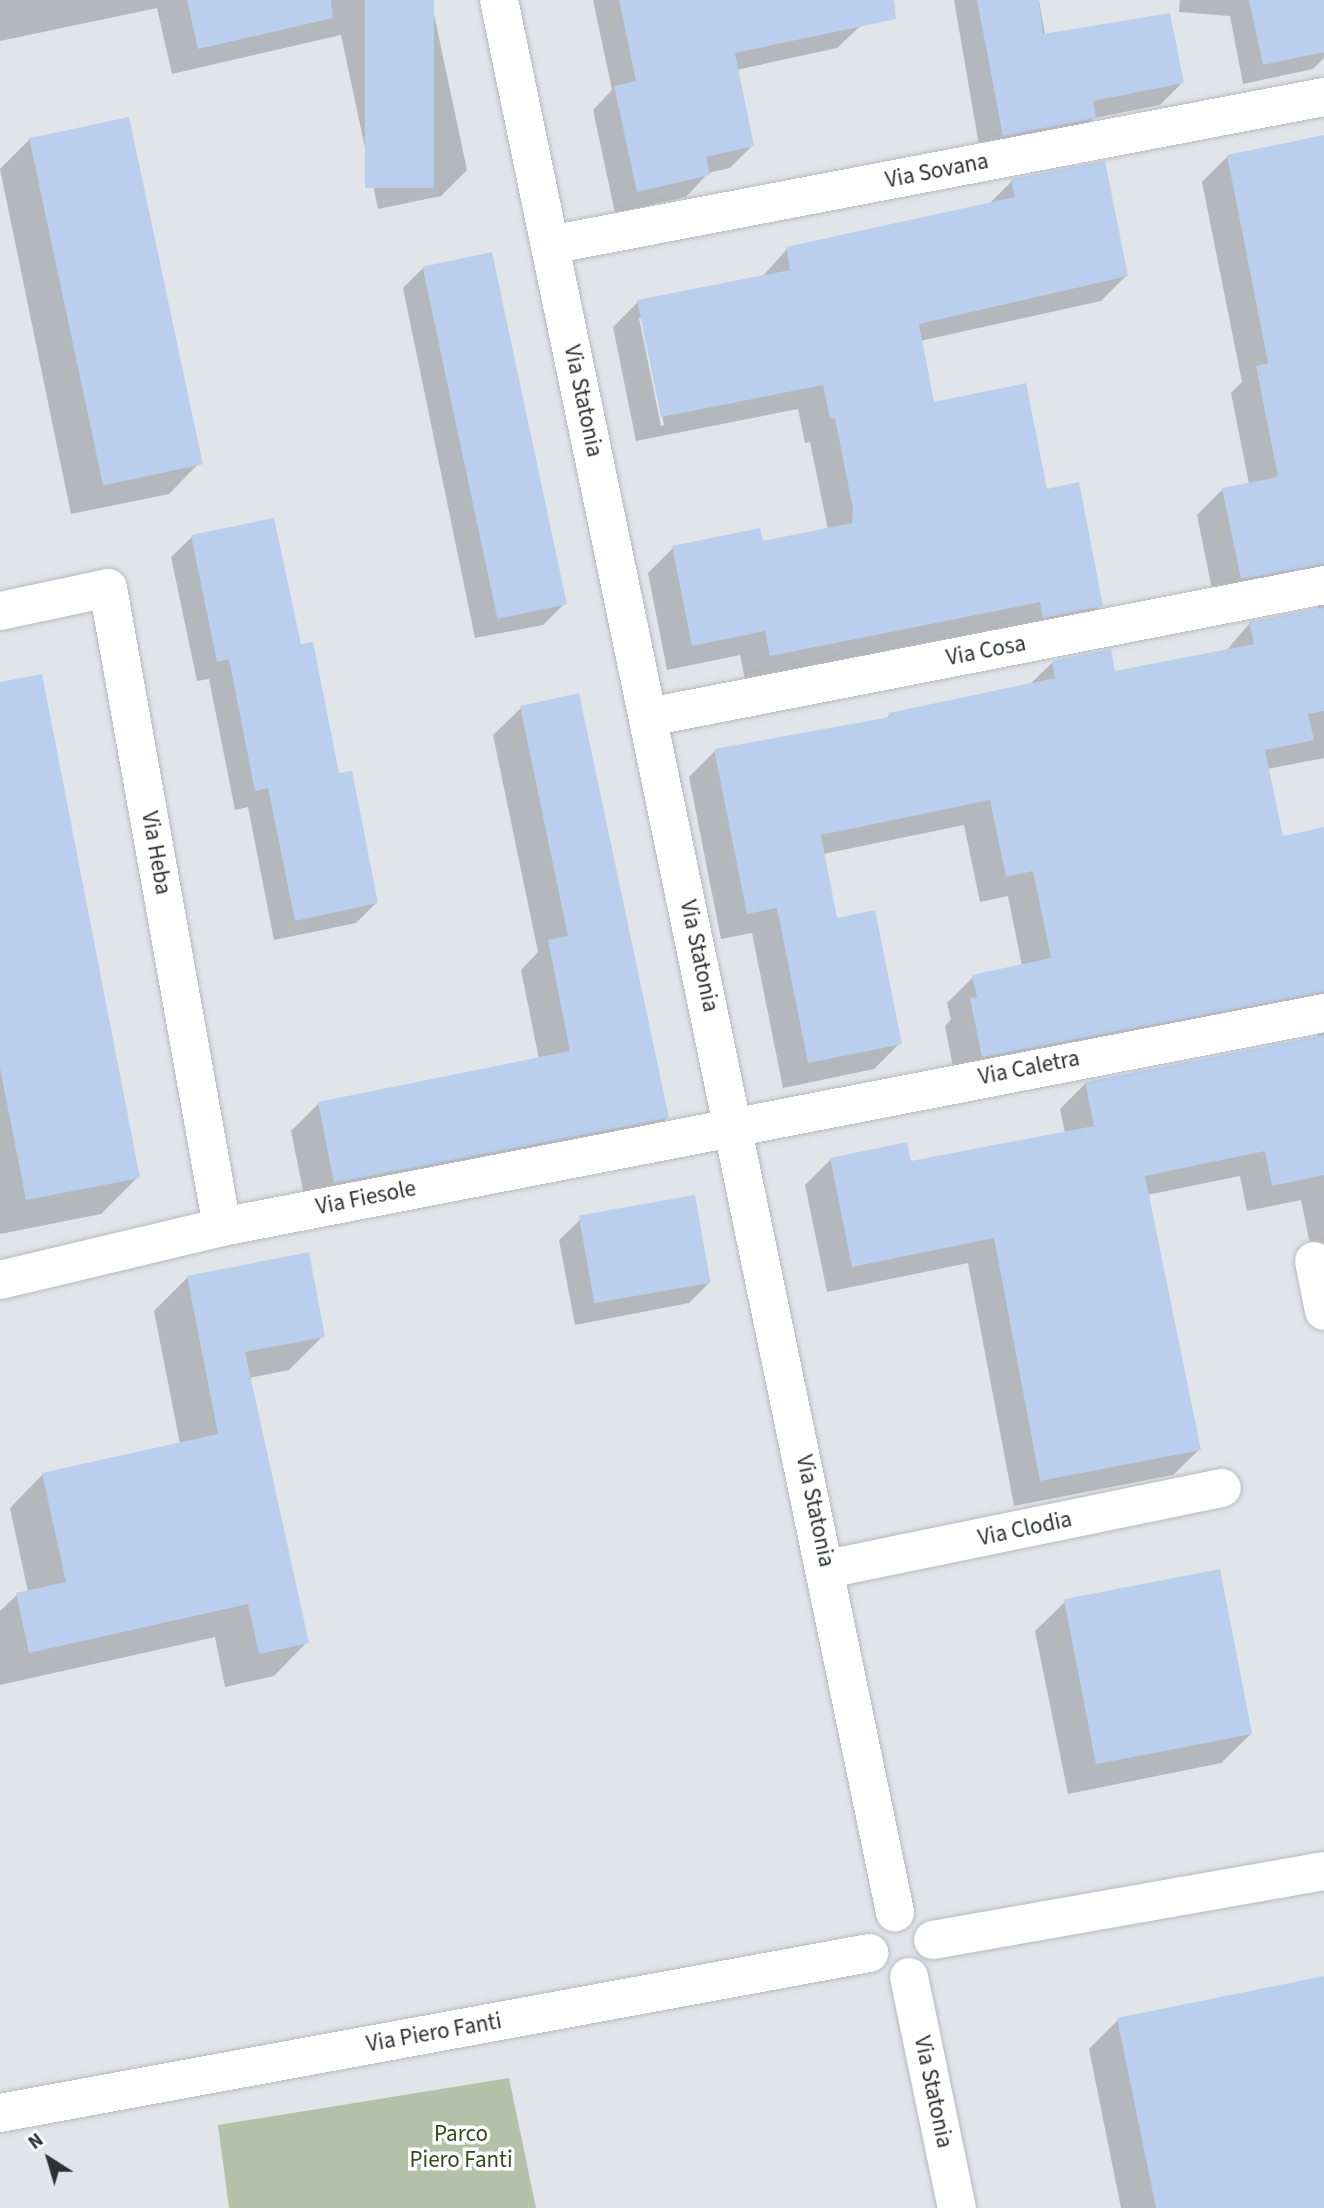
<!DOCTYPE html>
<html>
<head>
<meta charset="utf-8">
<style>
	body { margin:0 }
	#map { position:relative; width:1324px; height:2208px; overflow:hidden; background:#e1e5ea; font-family:"Source Sans 3",sans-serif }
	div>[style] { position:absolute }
	.green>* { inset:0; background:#b3c1a9 }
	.shadow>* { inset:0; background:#0003 }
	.building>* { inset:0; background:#baceed; transform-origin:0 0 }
	.roads { filter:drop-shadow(0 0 2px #b6b9bf) drop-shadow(0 0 2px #b6b9bf) }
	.minor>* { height:38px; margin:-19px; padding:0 19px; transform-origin:19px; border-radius:19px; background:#fff }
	span { translate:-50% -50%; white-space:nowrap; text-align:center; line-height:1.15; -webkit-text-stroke:7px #fff; paint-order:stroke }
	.street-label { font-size:23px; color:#2e3032 }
	.park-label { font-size:23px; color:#324a1c }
	.north { position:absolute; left:14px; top:2124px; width:70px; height:70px; -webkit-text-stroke:5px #fff; paint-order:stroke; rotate:323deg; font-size:19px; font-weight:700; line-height:28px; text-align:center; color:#2e3032 }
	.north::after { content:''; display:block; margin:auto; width:24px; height:32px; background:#2e3032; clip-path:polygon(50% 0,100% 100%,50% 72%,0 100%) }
</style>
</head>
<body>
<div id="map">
	<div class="green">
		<i style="clip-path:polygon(509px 2078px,536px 2208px,229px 2208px,218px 2125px)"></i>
	</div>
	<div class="shadow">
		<i style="clip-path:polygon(0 0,431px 0,467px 170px,441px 196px,378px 209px,341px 35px,172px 74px,157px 8px,0 41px)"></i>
		<i style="clip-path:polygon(593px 0,888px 0,837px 48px,736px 70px,752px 146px,730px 168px,708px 173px,686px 197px,615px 213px,593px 110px,612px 90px)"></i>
		<i style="clip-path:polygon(954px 0,1039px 0,1045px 35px,1182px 83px,1160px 105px,1094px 118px,1072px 140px,981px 157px)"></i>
		<i style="clip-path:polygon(1180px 0,1322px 0,1324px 58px,1313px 69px,1243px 84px,1230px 16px,1179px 12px)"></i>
		<i style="clip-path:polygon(1324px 137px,1324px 758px,1267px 769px,1281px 838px,1324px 829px,1324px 1314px,1301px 1200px,1247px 1211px,1240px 1176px,1147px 1195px,1199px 1450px,1173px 1475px,1014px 1506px,968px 1263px,827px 1292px,805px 1185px,831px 1159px,910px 1163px,1065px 1133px,1060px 1109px,1086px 1083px,1318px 1038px,1314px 1024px,956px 1082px,945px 1026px,951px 1019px,947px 1003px,973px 977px,1022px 966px,1008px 896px,980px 902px,964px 825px,823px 854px,836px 920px,900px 1043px,874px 1069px,783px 1088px,752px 933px,721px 939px,689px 777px,715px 751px,885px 720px,890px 714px,1029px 685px,1053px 662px,1114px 673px,1225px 652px,1250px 623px,1318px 610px,1315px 597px,1215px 604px,1197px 515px,1223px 489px,1249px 484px,1231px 393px,1242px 382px,1202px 182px,1228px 156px)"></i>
		<i style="clip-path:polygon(30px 139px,198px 464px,169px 494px,71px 514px,0 169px)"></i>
		<i style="clip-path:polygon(evenodd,1012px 181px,1126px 276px,1101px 301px,920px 341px,933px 404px,1046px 491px,1101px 605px,1076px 630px,745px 680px,740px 655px,667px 670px,648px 573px,673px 548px,761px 543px,828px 530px,810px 442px,805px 443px,798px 409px,636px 441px,613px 327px,638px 302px,762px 277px,787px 249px,988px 205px,1012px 181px,639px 318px,643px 318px,664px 425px,661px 426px,639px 318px)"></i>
		<i style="clip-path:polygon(423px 268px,563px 605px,543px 625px,475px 638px,403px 288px)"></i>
		<i style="clip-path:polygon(192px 537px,299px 646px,376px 903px,356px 923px,274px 940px,248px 807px,235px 810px,209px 679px,197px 681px,171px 557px)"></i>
		<i style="clip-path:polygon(0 684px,138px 1177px,101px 1214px,0 1234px)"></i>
		<i style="clip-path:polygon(521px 708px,668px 1117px,640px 1145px,307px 1210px,291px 1131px,319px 1103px,539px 1059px,521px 970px,538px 952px,493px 735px)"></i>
		<i style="clip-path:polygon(580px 1220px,710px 1282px,689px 1303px,575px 1325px,559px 1240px)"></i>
		<i style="clip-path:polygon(187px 1278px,323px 1336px,289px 1370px,249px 1378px,307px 1642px,274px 1676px,225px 1687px,215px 1637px,0 1685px,0 1611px,17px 1595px,28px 1592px,10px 1508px,43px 1474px,180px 1444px,154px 1311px)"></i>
		<i style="clip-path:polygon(1065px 1602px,1251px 1734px,1221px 1763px,1068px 1794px,1035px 1631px)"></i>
		<i style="clip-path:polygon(1324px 1978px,1324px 2208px,1121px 2208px,1089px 2049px,1118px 2020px)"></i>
	</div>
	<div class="building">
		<i style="clip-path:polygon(187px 0,331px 0,333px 18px,198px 49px)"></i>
		<i style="left:365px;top:0;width:69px;height:188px"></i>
		<i style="clip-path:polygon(619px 0,894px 0,896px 19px,735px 53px,754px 146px,706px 157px,710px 175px,637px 192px,614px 86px,636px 81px)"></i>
		<i style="clip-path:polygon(977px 0,1039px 0,1043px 34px,1170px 13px,1184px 83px,1093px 101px,1096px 118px,1003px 136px)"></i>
		<i style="clip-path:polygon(1249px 0,1324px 0,1324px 52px,1263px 65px)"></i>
		<i style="left:129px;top:117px;width:355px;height:102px;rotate:78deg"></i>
		<i style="clip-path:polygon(1324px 135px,1324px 564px,1241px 579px,1222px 488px,1278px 477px,1256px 366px,1268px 363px,1227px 155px)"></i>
		<i style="clip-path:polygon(1105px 161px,1128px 276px,919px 324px,934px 402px,1026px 383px,1047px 489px,1079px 482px,1103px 606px,1043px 618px,1040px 602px,770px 656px,765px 631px,692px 646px,672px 546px,760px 528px,763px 541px,852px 523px,853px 509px,835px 418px,830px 419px,823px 385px,661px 417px,637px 300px,790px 270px,786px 247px,1015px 197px,1011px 179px)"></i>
		<i style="left:492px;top:252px;width:360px;height:71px;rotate:78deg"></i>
		<i style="clip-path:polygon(274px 518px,301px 644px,313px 642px,339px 773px,352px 771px,378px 903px,295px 921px,268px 788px,255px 791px,229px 659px,217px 662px,191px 535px)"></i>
		<i style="clip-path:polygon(1324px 607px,1324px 711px,1308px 714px,1314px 740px,1265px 750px,1283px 836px,1324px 827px,1324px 992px,982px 1057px,970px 998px,977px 997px,972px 975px,1051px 958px,1033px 871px,1006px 877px,990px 800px,821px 835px,837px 918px,875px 910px,902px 1044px,808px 1063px,777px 908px,747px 914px,714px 749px,890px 717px,889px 713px,1055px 678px,1052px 661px,1111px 649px,1115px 671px,1254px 644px,1249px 622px)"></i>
		<i style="clip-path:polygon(42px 674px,140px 1178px,26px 1200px,0 1068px,0 682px)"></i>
		<i style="clip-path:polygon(579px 693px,669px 1118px,334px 1183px,318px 1102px,570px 1051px,548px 940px,568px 936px,520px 706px)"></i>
		<i style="clip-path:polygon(1324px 1035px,1324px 1175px,1272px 1186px,1265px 1151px,1145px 1176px,1201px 1450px,1040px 1481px,994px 1238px,852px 1267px,830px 1158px,907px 1142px,911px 1161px,1094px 1126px,1085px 1082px)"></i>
		<i style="left:695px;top:1195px;width:89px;height:118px;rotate:80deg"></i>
		<i style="clip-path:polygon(309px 1252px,325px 1337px,245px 1352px,309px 1643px,259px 1654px,248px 1604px,29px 1653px,16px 1593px,66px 1582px,42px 1473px,218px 1434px,187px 1276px)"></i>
		<i style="left:1220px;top:1569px;width:168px;height:159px;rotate:79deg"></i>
		<i style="clip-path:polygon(1324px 1976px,1324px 2208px,1156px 2208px,1117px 2018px)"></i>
	</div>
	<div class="roads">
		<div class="minor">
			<i style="left:499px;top:0;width:1953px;rotate:78.3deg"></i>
			<i style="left:550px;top:245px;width:788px;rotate:-10.83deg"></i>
			<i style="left:0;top:611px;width:110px;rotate:-12deg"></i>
			<i style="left:108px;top:588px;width:649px;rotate:79.88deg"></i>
			<i style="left:649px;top:717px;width:688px;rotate:-11.06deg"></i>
			<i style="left:1314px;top:1261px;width:51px;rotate:78.7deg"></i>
			<i style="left:0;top:1280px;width:228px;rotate:-13.4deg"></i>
			<i style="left:222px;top:1227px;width:1123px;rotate:-10.99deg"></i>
			<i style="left:827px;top:1569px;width:403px;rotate:-11.6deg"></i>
			<i style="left:933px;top:1940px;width:397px;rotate:-10deg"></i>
			<i style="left:909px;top:1977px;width:236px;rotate:78.3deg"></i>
			<i style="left:0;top:2113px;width:884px;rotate:-10.43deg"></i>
		</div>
	</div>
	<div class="street-label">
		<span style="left:937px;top:171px;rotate:-11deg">Via Sovana</span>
		<span style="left:583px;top:401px;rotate:78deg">Via Statonia</span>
		<span style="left:986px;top:651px;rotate:-11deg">Via Cosa</span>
		<span style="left:156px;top:853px;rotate:80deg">Via Heba</span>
		<span style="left:699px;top:956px;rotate:78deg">Via Statonia</span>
		<span style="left:1029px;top:1068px;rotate:-11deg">Via Caletra</span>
		<span style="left:366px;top:1198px;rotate:-11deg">Via Fiesole</span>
		<span style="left:815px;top:1511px;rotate:78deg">Via Statonia</span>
		<span style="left:1025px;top:1529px;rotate:-12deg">Via Clodia</span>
		<span style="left:434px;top:2033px;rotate:-10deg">Via Piero Fanti</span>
		<span style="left:933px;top:2092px;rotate:78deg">Via Statonia</span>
	</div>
	<div class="park-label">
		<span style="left:461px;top:2147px">Parco<br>Piero Fanti</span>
	</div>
	<div class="north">N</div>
</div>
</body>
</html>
